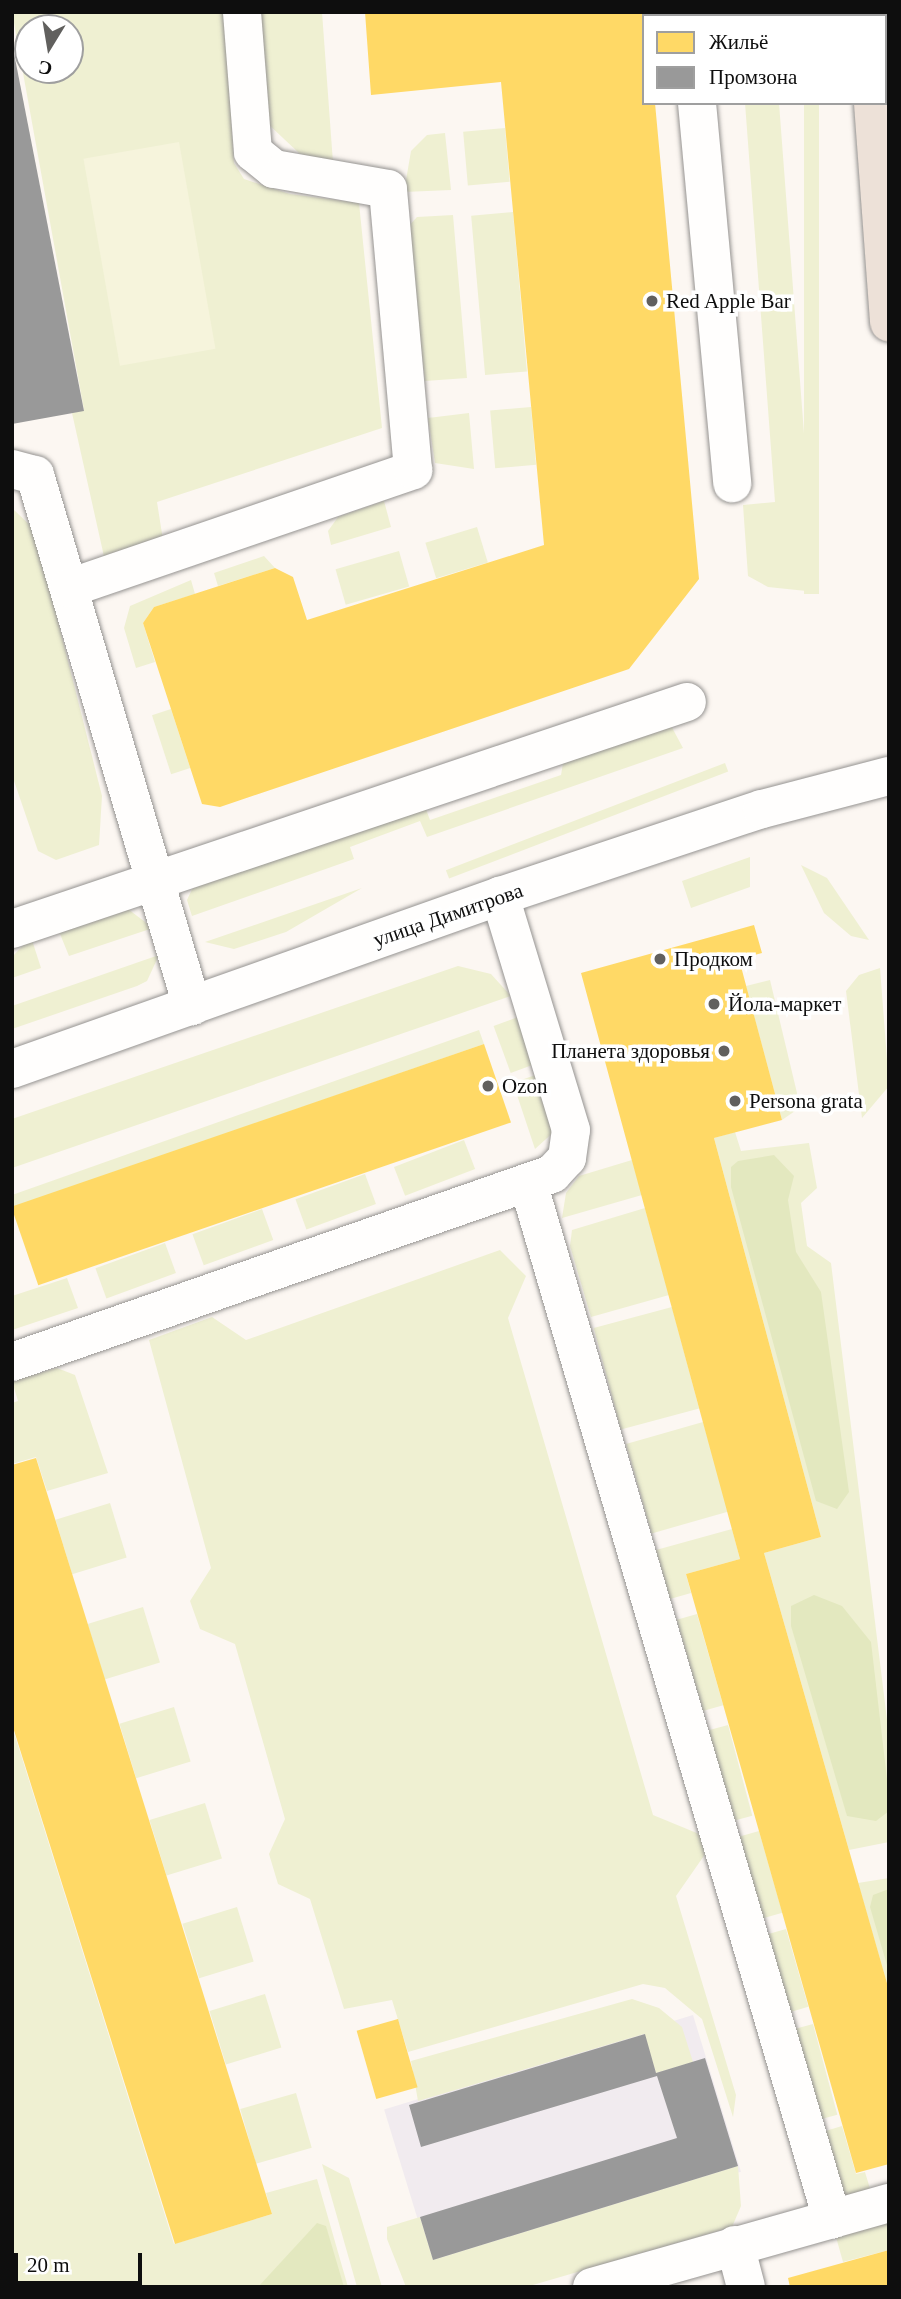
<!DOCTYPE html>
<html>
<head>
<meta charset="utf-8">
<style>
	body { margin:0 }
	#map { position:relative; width:901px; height:2299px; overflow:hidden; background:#fcf7f2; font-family:"Times New Roman",serif }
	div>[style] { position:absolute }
	.industrial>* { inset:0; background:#f1ebef; transform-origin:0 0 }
	.green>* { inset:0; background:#eff0d2; transform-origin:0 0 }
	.forest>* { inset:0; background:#e3e8bf }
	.pitch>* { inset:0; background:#f6f4dc; transform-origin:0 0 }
	.homes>* { inset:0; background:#ffd966; transform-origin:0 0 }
	.industry>* { inset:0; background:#999 }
	.roads { filter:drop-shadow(0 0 2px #959391) drop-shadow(0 0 2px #959391) }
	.minor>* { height:38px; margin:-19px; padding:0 19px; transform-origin:19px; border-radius:19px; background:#fffefd }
	.major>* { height:38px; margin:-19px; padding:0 19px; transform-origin:19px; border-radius:19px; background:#ede1d8 }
	.dots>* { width:19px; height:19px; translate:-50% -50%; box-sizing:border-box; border:4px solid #fff; border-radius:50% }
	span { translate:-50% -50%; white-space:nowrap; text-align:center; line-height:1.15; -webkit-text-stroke:7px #fff; paint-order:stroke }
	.poi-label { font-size:21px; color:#0e0e0e }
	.left { translate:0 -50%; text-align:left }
	.right { translate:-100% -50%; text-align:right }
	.street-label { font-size:21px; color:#0e0e0e }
	.frame { position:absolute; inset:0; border:14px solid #0e0e0e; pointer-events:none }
	.legend { position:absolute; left:642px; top:14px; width:245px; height:91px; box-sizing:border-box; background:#fff; border:2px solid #9f9f9f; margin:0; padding:9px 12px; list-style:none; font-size:21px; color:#0e0e0e }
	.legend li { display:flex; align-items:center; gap:14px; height:35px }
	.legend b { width:35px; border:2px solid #9f9f9f }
	.north { position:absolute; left:14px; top:14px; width:70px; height:70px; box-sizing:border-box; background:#fff; border:2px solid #9f9f9f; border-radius:50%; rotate:191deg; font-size:19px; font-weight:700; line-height:28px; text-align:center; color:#0e0e0e }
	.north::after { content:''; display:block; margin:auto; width:24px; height:32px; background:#61605e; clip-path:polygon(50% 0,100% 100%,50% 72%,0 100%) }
	.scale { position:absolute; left:14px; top:2253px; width:128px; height:32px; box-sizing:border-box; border:4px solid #0e0e0e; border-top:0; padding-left:9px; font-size:21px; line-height:24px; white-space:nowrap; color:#0e0e0e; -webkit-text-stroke:5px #fff; paint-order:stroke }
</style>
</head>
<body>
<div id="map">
	<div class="industrial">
		<i style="left:693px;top:2015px;width:164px;height:323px;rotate:73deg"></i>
	</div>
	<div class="green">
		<i style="clip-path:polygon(evenodd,12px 12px,225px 12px,234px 163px,244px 179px,290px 194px,359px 203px,382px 428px,157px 502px,163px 540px,105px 561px,72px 413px,84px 410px,12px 12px,28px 28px,70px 28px,70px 70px,28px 70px,28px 28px)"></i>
		<i style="clip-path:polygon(257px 12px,322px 12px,333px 163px,300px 154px,266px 122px)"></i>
		<i style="clip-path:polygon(745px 103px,779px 103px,816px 592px,768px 587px,748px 576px,743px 505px,775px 502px)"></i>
		<i style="left:804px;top:103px;width:15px;height:491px"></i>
		<i style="left:505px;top:128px;width:54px;height:42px;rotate:85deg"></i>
		<i style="clip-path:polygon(445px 133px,451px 190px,404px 192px,411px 151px,427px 135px)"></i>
		<i style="left:513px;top:212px;width:160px;height:42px;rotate:85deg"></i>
		<i style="clip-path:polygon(453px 215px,467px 378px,425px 381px,407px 228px,417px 217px)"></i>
		<i style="left:531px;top:407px;width:58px;height:41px;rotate:85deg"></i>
		<i style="clip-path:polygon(469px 413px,474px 469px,435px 463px,428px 418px)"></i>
		<i style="clip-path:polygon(384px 501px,391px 527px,331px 545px,328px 531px,338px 517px)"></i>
		<i style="clip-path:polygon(12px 508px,35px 530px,102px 796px,99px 845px,56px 860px,38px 851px,12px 775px)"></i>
		<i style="left:477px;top:527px;width:37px;height:54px;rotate:73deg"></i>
		<i style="left:399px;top:551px;width:37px;height:66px;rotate:74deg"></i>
		<i style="clip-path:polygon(264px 556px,275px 568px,218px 586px,214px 573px)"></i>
		<i style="clip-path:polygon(191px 580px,195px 594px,154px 607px,143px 623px,155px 662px,136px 668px,124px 628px,130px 606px)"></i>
		<i style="left:171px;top:709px;width:62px;height:20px;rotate:72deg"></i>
		<i style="clip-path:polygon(669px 722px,683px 748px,427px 837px,420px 821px,350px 847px,354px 859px,192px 916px,187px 900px,195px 883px,424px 804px,430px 820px,561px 775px,564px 758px)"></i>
		<i style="left:725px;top:763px;width:9px;height:299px;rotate:69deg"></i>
		<i style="clip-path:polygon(750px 857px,750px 887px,691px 908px,682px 881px)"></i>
		<i style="clip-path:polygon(801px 865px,827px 878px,869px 940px,851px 936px,824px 913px)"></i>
		<i style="clip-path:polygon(362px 888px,286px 932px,234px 949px,205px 942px)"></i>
		<i style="clip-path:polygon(128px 909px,153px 928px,69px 956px,58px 929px)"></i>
		<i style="clip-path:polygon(31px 937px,41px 968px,12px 978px,12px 957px)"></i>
		<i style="clip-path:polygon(159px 955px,147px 981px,137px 986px,12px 1029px,12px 1006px)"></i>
		<i style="clip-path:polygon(458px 966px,491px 974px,511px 996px,12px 1168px,12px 1119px)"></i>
		<i style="clip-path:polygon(880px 968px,889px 1086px,862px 1118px,846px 991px,859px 975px)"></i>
		<i style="clip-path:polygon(770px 980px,797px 1093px,795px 1111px,782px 1120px,746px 986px)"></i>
		<i style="left:518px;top:1017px;width:50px;height:26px;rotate:70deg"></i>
		<i style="clip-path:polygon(479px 1030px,484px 1044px,12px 1208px,12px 1195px)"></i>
		<i style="clip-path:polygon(538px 1074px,556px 1130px,535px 1149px,513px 1083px)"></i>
		<i style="clip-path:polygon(735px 1132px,741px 1151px,809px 1143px,817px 1188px,801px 1203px,807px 1246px,831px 1263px,889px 1736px,889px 1842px,849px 1850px,764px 1553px,821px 1537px,714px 1138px)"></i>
		<i style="left:464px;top:1140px;width:31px;height:75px;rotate:69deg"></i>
		<i style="clip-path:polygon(632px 1160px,642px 1195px,562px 1218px,566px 1193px,579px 1176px)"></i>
		<i style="left:365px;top:1174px;width:32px;height:74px;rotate:70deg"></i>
		<i style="clip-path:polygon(645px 1208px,669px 1295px,591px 1317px,570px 1246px,572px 1230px)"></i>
		<i style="left:262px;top:1209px;width:33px;height:74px;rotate:70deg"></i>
		<i style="left:165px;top:1243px;width:32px;height:74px;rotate:70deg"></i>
		<i style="clip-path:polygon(500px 1250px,526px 1276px,508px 1318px,653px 1815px,704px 1836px,708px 1850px,676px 1896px,736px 2095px,733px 2117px,702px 2019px,665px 1988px,643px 1984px,408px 2052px,392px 2000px,344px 2009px,310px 1899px,278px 1884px,269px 1854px,285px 1819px,235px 1644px,200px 1629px,190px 1601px,211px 1568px,149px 1340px,212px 1317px,246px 1340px)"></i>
		<i style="clip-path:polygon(67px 1278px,78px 1308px,12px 1330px,12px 1296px)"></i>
		<i style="left:672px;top:1307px;width:105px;height:81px;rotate:75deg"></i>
		<i style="clip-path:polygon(57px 1368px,75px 1375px,108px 1473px,47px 1491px,36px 1457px,12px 1464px,12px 1403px,18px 1401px,12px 1381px)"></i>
		<i style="left:703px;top:1422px;width:93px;height:80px;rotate:74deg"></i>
		<i style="left:110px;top:1503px;width:57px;height:57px;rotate:73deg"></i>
		<i style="clip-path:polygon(732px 1529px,740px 1559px,686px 1574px,691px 1593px,670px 1599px,656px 1550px)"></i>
		<i style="left:143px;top:1607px;width:58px;height:58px;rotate:73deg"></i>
		<i style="left:697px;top:1614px;width:95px;height:21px;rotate:74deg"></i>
		<i style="left:174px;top:1707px;width:57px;height:57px;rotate:73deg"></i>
		<i style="left:728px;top:1725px;width:94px;height:21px;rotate:75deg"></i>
		<i style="clip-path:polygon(12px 1726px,174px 2244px,272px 2214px,266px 2193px,317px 2179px,348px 2287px,12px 2287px)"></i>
		<i style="left:205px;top:1803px;width:58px;height:58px;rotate:73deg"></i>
		<i style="left:759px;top:1831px;width:85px;height:21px;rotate:74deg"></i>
		<i style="clip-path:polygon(889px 1878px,889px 1990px,858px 1883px)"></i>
		<i style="left:237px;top:1907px;width:57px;height:57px;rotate:73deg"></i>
		<i style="left:786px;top:1929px;width:81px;height:22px;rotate:74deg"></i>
		<i style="left:265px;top:1994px;width:56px;height:58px;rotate:73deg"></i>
		<i style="clip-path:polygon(632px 1999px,659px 2008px,682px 2027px,693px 2062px,656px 2073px,644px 2034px,418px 2101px,411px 2061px)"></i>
		<i style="left:813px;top:2024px;width:94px;height:21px;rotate:75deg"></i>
		<i style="left:296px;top:2093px;width:57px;height:58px;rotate:74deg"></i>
		<i style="clip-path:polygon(842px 2126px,856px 2174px,865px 2172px,872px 2195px,846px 2199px,822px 2132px)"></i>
		<i style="clip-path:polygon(322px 2164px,349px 2178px,382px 2287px,357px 2287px)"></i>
		<i style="clip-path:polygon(738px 2166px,741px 2206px,732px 2227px,526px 2287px,406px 2287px,387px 2239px,387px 2227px,420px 2217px,433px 2260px)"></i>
		<i style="clip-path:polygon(889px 2213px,889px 2250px,843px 2262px,836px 2237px)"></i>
	</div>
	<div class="forest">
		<i style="clip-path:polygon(774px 1155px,794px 1176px,788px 1200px,796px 1252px,821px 1292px,849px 1492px,837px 1509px,816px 1501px,731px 1187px,731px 1167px,738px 1161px)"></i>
		<i style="clip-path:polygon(814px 1595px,842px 1606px,871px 1642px,889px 1796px,889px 1811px,876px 1821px,847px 1816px,791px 1626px,791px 1606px)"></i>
		<i style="clip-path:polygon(889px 1889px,889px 1972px,870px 1907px,873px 1895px)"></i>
		<i style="clip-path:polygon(317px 2223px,326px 2226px,344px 2287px,258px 2287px)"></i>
	</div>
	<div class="pitch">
		<i style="left:179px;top:142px;width:210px;height:97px;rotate:80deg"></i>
	</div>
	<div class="homes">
		<i style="clip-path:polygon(365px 12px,647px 12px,644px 103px,655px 103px,699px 579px,629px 669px,220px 807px,202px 804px,143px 623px,154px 607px,275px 568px,293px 577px,307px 620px,544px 545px,501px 82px,371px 95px)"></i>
		<i style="clip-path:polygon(754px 925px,762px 953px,739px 959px,782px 1120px,714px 1138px,821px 1537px,764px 1553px,889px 1990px,889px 2164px,856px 2173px,686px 1574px,740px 1559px,581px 973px)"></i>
		<i style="left:484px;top:1044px;width:83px;height:500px;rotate:71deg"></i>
		<i style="clip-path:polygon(36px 1458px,272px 2214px,175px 2244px,12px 1724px,12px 1465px)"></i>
		<i style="left:398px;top:2019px;width:71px;height:43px;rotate:74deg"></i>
		<i style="clip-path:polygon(889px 2250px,889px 2287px,790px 2287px,788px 2278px)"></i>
	</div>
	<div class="industry">
		<i style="clip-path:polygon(12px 43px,84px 411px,12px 424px)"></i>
		<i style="clip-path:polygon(645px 2034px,656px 2073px,705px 2058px,738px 2166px,433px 2260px,420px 2217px,677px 2138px,657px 2076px,421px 2147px,409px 2105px)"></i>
	</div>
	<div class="roads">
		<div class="minor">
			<i style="left:689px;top:12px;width:4px;rotate:76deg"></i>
			<i style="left:697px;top:103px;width:382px;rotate:84.7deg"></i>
			<i style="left:12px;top:469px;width:24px;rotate:15deg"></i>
			<i style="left:35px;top:475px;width:554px;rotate:73.53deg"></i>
			<i style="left:69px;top:588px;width:364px;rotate:-18.9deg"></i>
			<i style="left:413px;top:470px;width:282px;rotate:-95.1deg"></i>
			<i style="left:388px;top:189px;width:116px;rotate:-170deg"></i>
			<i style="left:274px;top:169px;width:27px;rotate:-141deg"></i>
			<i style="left:253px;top:152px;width:140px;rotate:-94.5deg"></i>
			<i style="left:12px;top:929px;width:712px;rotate:-18.59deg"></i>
			<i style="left:12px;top:1069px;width:518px;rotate:-19.52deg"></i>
			<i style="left:500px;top:896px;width:276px;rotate:-18.4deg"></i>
			<i style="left:762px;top:809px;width:131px;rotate:-14.6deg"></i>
			<i style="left:529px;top:1186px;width:1077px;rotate:73.65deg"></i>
			<i style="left:12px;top:1362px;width:572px;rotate:-19.2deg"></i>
			<i style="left:552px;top:1174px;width:22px;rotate:-47deg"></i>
			<i style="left:567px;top:1158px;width:28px;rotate:-82deg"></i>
			<i style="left:571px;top:1130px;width:245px;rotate:-106.9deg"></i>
			<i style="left:735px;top:2245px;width:43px;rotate:75.3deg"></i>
			<i style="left:592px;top:2287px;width:309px;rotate:-15.8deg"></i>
		</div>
		<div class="major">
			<i style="left:866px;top:12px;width:4px;rotate:76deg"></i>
			<i style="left:873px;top:103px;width:220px;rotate:85.8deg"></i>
		</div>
	</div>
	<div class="dots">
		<i style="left:652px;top:301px;background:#61605e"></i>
		<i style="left:660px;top:959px;background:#61605e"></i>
		<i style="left:714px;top:1004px;background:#61605e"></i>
		<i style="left:724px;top:1051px;background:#61605e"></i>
		<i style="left:488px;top:1086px;background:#61605e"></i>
		<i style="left:735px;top:1101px;background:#61605e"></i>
	</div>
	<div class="poi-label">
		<span class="left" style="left:666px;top:301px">Red Apple Bar</span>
		<span class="left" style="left:674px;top:959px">Продком</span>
		<span class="left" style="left:728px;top:1004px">Йола-маркет</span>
		<span class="right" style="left:710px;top:1051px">Планета здоровья</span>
		<span class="left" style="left:502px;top:1086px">Ozon</span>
		<span class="left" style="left:749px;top:1101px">Persona grata</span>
	</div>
	<div class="street-label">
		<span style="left:448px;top:915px;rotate:-19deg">улица Димитрова</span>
	</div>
	<div class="frame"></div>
	<ul class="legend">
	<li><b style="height:19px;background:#ffd966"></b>Жильё</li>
	<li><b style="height:19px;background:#999"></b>Промзона</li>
	</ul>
	<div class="north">С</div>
	<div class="scale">20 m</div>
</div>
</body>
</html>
